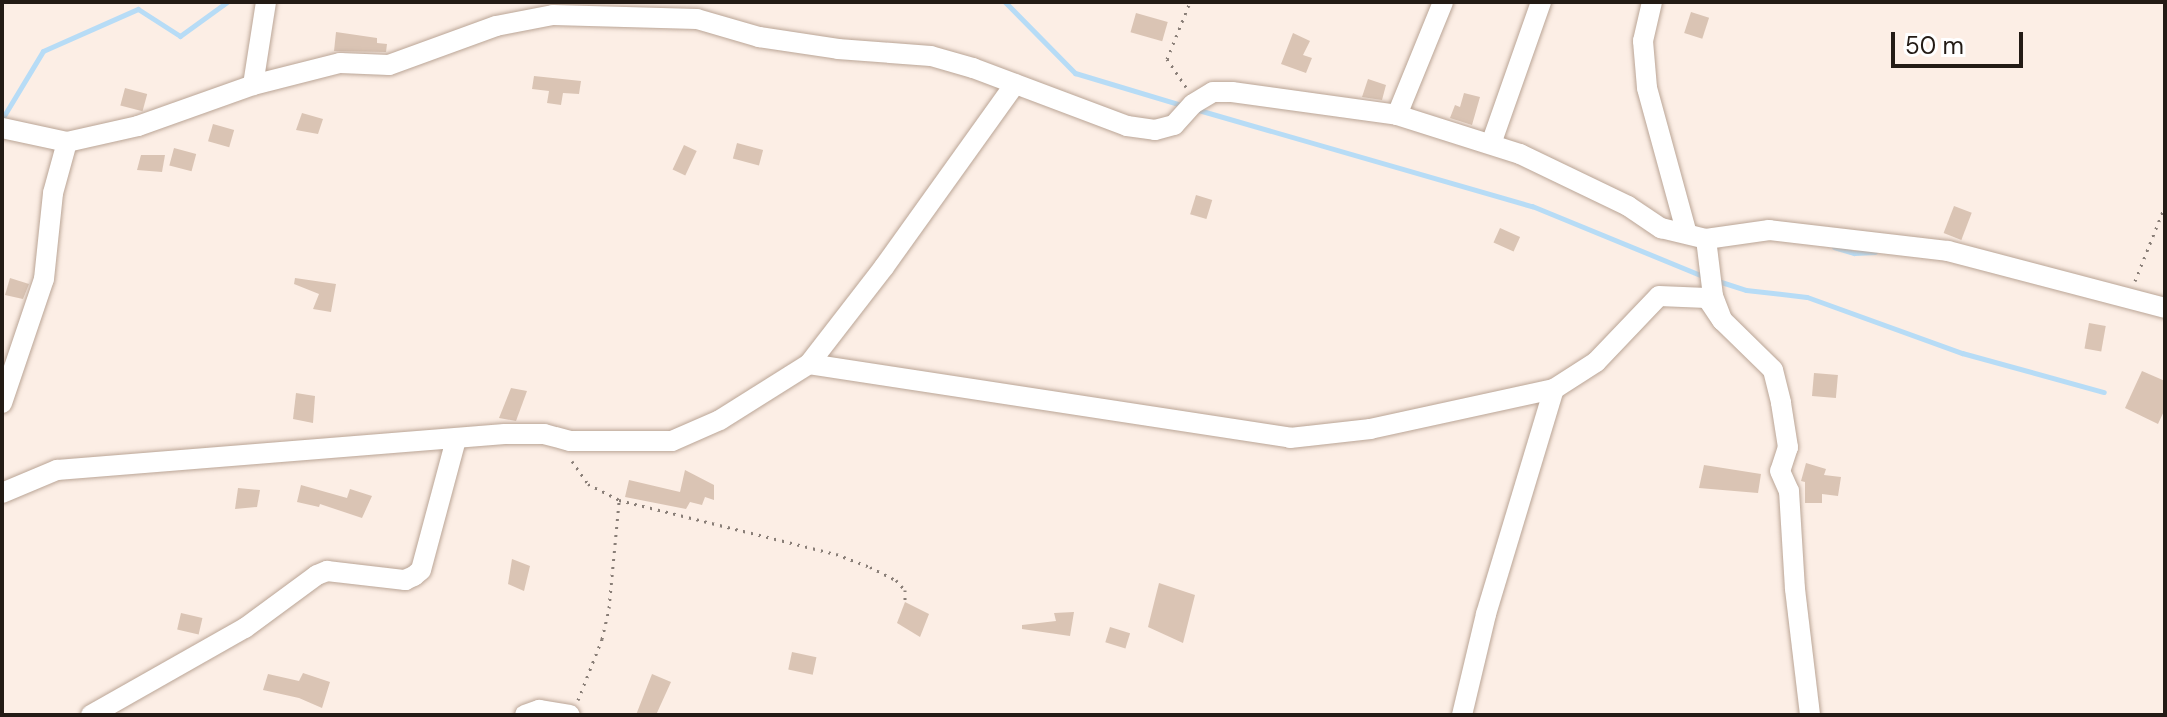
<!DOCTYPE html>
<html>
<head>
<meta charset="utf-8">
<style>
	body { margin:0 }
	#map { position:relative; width:2167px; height:717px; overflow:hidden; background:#fceee5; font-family:"DM Sans",sans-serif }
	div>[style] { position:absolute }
	.stream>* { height:5px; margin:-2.5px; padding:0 2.5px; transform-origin:2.5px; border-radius:2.5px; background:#b7dcf6 }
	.building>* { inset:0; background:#dac4b4; transform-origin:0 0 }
	.path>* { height:3px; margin-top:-1.5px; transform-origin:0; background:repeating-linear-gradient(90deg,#897e77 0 2px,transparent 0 8px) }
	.roads { filter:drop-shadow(0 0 2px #baa596) drop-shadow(0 0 2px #baa596) }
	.minor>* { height:20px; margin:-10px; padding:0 10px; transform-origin:10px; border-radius:10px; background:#fff }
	span { translate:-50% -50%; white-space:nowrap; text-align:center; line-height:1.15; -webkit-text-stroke:6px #fff; paint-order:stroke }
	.frame { position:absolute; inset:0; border:4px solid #231b15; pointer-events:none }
	.scale { position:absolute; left:1891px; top:32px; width:132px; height:36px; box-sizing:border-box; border:4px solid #231b15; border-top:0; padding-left:10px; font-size:24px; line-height:28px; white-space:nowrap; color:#231b15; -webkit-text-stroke:6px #fff; paint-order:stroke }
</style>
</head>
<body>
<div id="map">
	<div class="stream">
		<i style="left:1005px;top:2px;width:100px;rotate:45.4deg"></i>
		<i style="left:1075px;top:73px;width:115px;rotate:16.7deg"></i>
		<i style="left:1195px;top:109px;width:351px;rotate:16.1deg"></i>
		<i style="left:1532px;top:206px;width:187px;rotate:22.3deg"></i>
		<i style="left:2px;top:119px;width:79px;rotate:-58.9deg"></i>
		<i style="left:43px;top:51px;width:104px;rotate:-23.9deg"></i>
		<i style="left:138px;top:9px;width:50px;rotate:32.7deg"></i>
		<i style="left:180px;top:36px;width:58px;rotate:-35.9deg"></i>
		<i style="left:1834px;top:247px;width:21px;rotate:17deg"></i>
		<i style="left:1854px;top:253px;width:21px;rotate:-3deg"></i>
		<i style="left:1718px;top:281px;width:29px;rotate:18deg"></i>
		<i style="left:1746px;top:290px;width:61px;rotate:6.5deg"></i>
		<i style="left:1807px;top:297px;width:165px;rotate:19.9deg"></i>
		<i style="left:1962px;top:353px;width:147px;rotate:15.4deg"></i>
	</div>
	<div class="building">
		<i style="left:1691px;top:12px;width:19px;height:22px;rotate:18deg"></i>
		<i style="left:1136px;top:13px;width:33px;height:20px;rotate:16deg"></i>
		<i style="clip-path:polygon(336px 32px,377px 38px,377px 43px,387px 44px,386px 52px,334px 51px)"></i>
		<i style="clip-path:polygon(1293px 33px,1310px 41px,1303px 55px,1312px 58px,1306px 73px,1281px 64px)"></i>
		<i style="clip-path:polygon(534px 76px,581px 81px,579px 94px,563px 93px,561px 105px,547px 103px,549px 91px,532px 89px)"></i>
		<i style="clip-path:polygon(1368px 79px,1386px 85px,1382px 100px,1362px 97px)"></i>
		<i style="left:125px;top:88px;width:23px;height:18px;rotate:15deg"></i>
		<i style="clip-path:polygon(1464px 93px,1480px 97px,1472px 125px,1450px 118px,1455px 105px,1460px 107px)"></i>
		<i style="clip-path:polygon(302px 113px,323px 119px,318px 134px,296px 130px)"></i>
		<i style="left:213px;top:124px;width:22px;height:18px;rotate:16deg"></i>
		<i style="left:737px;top:143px;width:27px;height:16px;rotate:15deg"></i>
		<i style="left:684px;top:145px;width:14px;height:27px;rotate:25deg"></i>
		<i style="left:174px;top:148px;width:23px;height:18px;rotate:15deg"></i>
		<i style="clip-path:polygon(141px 155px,165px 155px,162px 172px,137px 170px)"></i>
		<i style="left:1196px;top:195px;width:17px;height:20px;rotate:17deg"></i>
		<i style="left:1954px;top:206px;width:19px;height:29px;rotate:21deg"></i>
		<i style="left:1500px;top:228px;width:22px;height:16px;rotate:24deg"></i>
		<i style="clip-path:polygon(10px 278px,29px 284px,23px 299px,5px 295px)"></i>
		<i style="clip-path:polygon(295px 278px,336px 284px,331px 312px,313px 309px,319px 294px,294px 284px)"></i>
		<i style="left:2089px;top:323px;width:17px;height:26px;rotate:10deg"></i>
		<i style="clip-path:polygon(2142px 371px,2165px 381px,2165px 409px,2158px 424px,2125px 408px)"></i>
		<i style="left:1814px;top:373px;width:24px;height:23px;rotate:5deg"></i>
		<i style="clip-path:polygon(511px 388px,527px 391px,516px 421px,499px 418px)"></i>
		<i style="clip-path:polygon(296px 393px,315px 396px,313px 423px,293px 419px)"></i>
		<i style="clip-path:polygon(1806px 463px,1826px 469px,1824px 475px,1841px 477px,1838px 496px,1822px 494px,1822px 503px,1805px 503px,1805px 482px,1801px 481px)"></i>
		<i style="clip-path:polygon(1704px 465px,1761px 474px,1758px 493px,1699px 488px)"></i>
		<i style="clip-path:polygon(685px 470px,714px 485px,714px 500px,705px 497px,702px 505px,690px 502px,686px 509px,625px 497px,629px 480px,680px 492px)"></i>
		<i style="clip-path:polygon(301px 485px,347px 498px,350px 489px,372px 496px,362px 518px,320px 504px,319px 507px,297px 502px)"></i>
		<i style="clip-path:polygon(238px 488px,260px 490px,257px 507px,235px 509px)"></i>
		<i style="clip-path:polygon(512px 559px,530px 566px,524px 591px,508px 584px)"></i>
		<i style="clip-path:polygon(1159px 583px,1195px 595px,1183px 643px,1148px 627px)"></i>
		<i style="clip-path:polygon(905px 602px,929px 614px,920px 637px,897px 623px)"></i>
		<i style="clip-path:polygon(1074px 612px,1070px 636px,1022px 629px,1022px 625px,1056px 621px,1054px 613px)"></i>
		<i style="left:181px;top:613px;width:22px;height:17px;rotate:13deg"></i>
		<i style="left:1110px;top:627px;width:21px;height:16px;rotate:17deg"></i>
		<i style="left:792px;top:652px;width:25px;height:18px;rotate:12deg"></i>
		<i style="clip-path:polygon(303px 673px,330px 682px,322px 708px,299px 698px,263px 690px,268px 674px,299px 681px)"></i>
		<i style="clip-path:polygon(652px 674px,671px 682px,656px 715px,636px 715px)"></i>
	</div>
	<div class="path">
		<i style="left:1186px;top:87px;width:34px;rotate:-124deg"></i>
		<i style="left:1167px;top:59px;width:61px;rotate:-68deg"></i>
		<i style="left:2135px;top:281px;width:81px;rotate:-68.2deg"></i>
		<i style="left:572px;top:461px;width:28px;rotate:55deg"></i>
		<i style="left:588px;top:484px;width:35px;rotate:27deg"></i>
		<i style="left:619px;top:500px;width:224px;rotate:14deg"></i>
		<i style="left:836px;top:554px;width:36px;rotate:21deg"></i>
		<i style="left:870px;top:567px;width:29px;rotate:27deg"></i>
		<i style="left:896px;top:580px;width:13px;rotate:48deg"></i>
		<i style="left:905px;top:590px;width:12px;rotate:90deg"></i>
		<i style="left:578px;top:700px;width:66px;rotate:-68.5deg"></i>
		<i style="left:602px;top:639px;width:32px;rotate:-77deg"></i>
		<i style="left:609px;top:608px;width:106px;rotate:-84.6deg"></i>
	</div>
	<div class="roads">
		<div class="minor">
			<i style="left:1652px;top:2px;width:40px;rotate:103deg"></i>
			<i style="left:1643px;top:41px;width:47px;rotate:85.1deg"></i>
			<i style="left:1647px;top:88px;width:151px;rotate:74.7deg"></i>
			<i style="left:253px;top:85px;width:84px;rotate:-81.1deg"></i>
			<i style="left:1397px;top:115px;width:122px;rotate:-67.8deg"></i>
			<i style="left:2px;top:128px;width:66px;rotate:12.2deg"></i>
			<i style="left:1491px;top:144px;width:151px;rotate:-70.6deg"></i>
			<i style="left:1706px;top:239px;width:57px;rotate:83deg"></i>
			<i style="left:1713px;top:296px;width:26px;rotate:69deg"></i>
			<i style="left:1722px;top:320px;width:71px;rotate:44.4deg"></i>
			<i style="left:1773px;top:370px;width:34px;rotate:76deg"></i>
			<i style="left:1781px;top:403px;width:45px;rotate:81deg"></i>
			<i style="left:1788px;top:447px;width:25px;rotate:108deg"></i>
			<i style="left:1780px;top:471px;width:22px;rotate:66deg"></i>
			<i style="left:1789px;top:491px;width:98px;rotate:86.5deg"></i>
			<i style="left:1795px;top:589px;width:127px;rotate:83.2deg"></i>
			<i style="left:809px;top:364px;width:487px;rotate:8.7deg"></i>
			<i style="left:1290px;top:438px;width:81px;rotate:-6.4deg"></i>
			<i style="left:1370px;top:429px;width:188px;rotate:-12.3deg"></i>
			<i style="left:1554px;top:389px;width:50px;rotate:-32.7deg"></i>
			<i style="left:1596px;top:362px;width:91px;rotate:-46.3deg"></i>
			<i style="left:1659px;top:296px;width:48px;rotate:2.4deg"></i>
			<i style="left:1707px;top:298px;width:27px;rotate:56deg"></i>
			<i style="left:2px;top:403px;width:131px;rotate:-71.3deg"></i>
			<i style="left:44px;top:279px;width:86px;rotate:-84deg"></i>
			<i style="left:53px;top:193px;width:53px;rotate:-74.6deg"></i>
			<i style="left:67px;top:142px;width:73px;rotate:-12.7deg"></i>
			<i style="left:138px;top:126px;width:122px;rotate:-19.6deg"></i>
			<i style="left:253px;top:85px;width:90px;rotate:-14.2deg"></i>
			<i style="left:340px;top:63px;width:49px;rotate:2.3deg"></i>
			<i style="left:389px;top:65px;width:114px;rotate:-20deg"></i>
			<i style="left:496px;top:26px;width:58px;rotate:-10.9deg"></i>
			<i style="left:553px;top:15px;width:144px;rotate:1.6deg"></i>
			<i style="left:697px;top:19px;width:65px;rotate:16.2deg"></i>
			<i style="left:759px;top:37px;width:80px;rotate:8.6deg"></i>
			<i style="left:838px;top:49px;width:93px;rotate:4.3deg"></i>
			<i style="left:931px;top:56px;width:44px;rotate:15.9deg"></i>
			<i style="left:973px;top:68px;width:165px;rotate:20.6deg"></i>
			<i style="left:1127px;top:126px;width:28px;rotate:8deg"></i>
			<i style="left:1155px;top:130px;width:20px;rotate:-15deg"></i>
			<i style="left:1174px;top:125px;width:28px;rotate:-48deg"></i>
			<i style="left:1193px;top:104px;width:23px;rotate:-31deg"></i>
			<i style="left:1213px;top:92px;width:19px"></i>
			<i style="left:1232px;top:92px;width:167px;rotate:7.9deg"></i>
			<i style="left:1397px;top:115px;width:129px;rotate:17.6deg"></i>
			<i style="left:1520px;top:154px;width:120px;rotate:25.7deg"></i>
			<i style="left:1628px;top:206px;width:40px;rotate:34deg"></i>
			<i style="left:1661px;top:228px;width:46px;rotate:13.7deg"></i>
			<i style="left:1706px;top:239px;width:64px;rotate:-8.1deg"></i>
			<i style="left:1769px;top:230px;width:180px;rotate:6.7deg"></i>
			<i style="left:1948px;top:251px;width:224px;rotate:14.7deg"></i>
			<i style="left:2px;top:493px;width:60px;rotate:-22.7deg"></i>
			<i style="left:57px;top:470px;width:449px;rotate:-4.6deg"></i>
			<i style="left:505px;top:434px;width:39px"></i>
			<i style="left:544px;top:434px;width:27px;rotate:15deg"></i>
			<i style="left:570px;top:441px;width:102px"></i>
			<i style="left:672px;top:441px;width:52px;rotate:-23.6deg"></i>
			<i style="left:720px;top:420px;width:105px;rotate:-32.2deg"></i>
			<i style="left:809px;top:364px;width:123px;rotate:-52.3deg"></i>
			<i style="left:884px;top:267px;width:225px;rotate:-54.4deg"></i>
			<i style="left:91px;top:715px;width:177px;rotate:-29.5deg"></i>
			<i style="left:245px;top:628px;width:89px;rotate:-36.4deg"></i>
			<i style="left:317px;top:575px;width:11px;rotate:-22deg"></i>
			<i style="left:327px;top:571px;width:79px;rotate:6.6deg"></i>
			<i style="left:405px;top:580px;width:10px;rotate:-24deg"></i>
			<i style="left:414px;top:576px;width:9px;rotate:-41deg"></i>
			<i style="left:421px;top:570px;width:136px;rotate:-75deg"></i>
			<i style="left:525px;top:715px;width:15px;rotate:-20deg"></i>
			<i style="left:539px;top:710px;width:31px;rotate:9deg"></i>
			<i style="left:1462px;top:715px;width:104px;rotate:-76.6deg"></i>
			<i style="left:1486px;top:614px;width:235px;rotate:-73.2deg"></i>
		</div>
	</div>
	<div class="frame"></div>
	<div class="scale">50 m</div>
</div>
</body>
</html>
